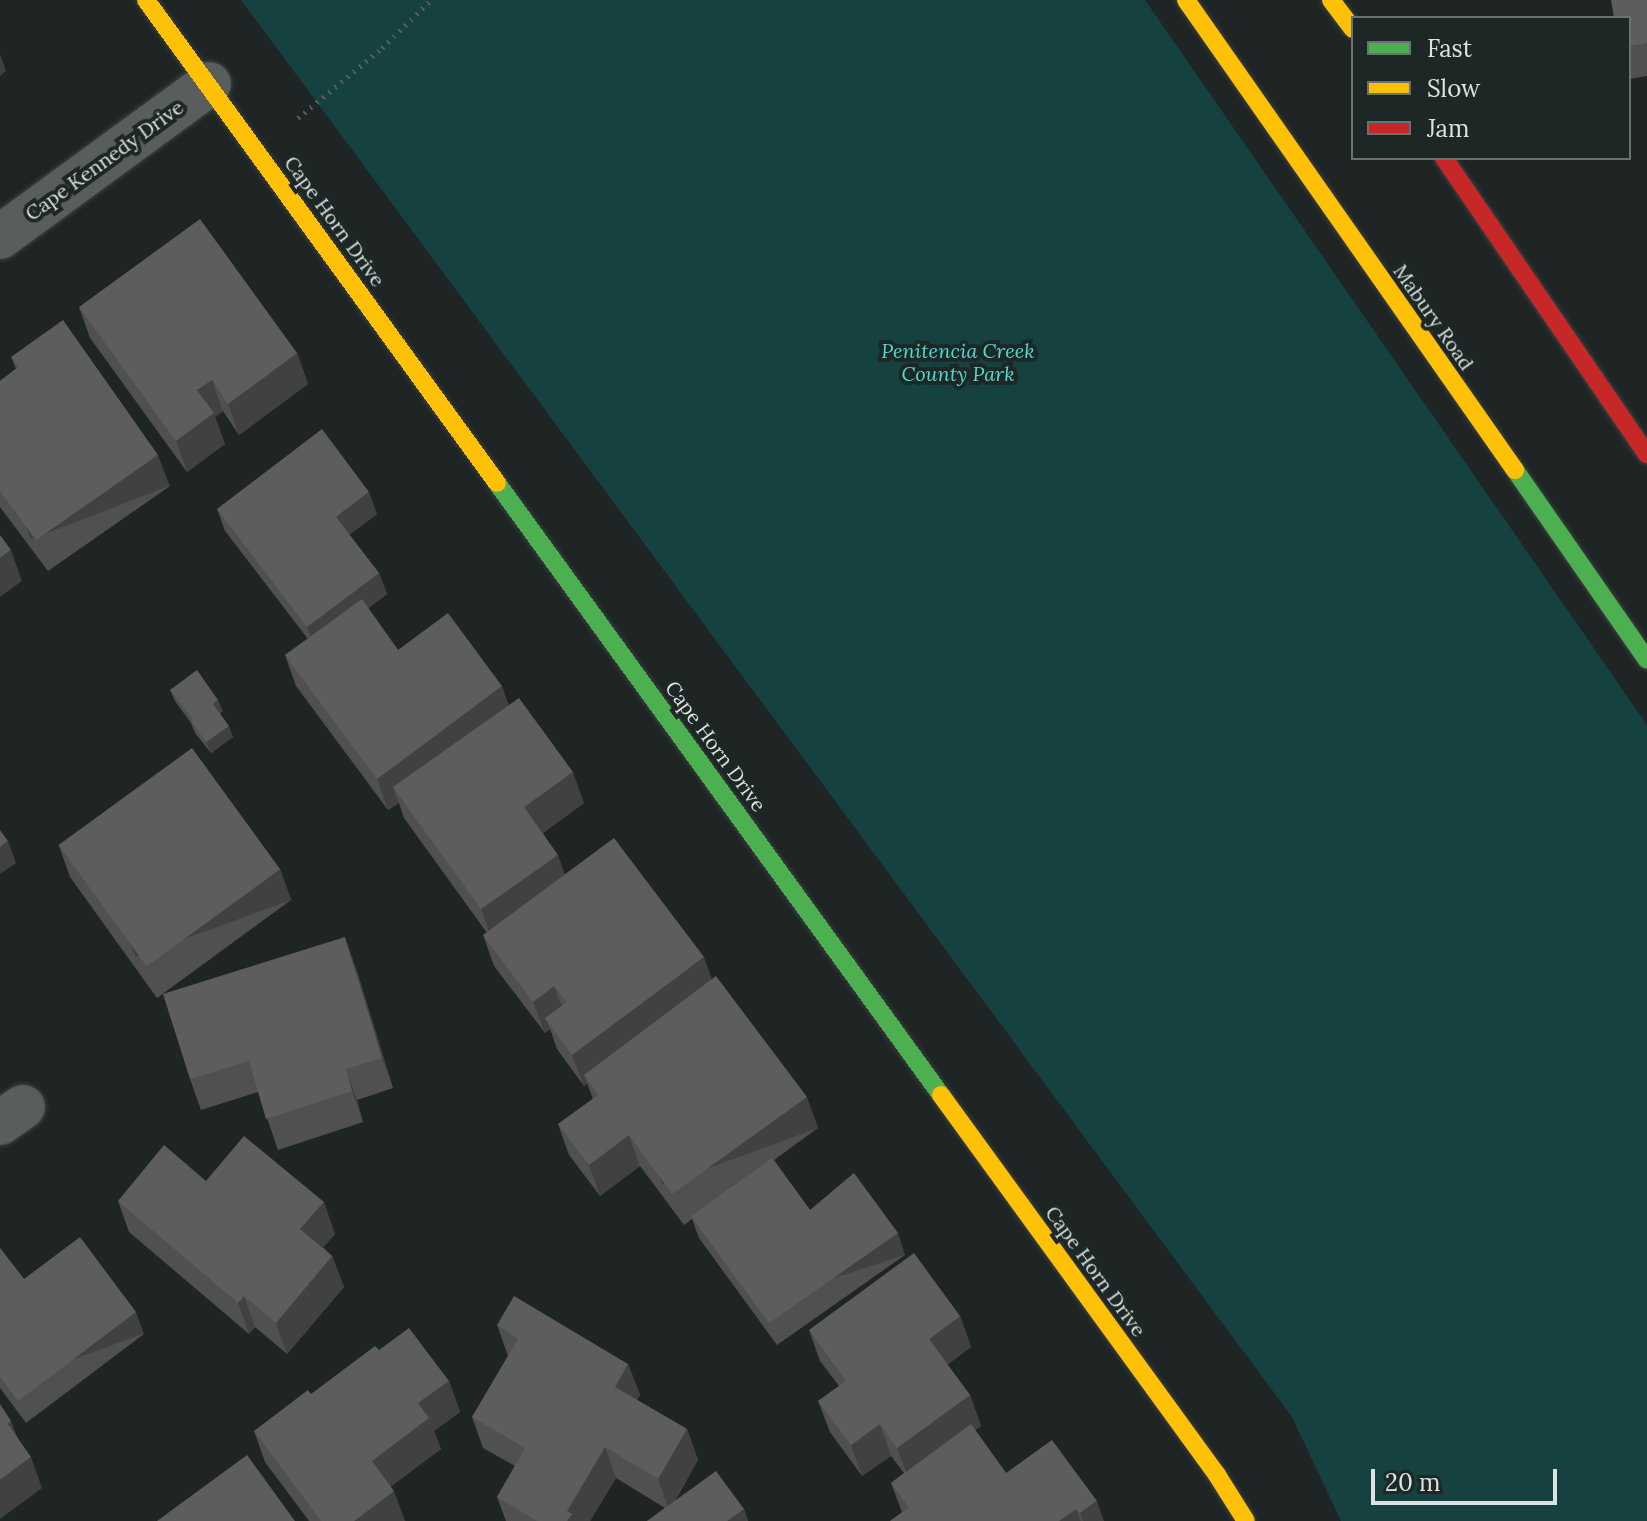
<!DOCTYPE html>
<html>
<head>
<meta charset="utf-8">
<style>
	body { margin:0 }
	#map { position:relative; width:1647px; height:1521px; overflow:hidden; background:#1f2424; font-family:Lora,serif }
	div>[style] { position:absolute }
	.green>* { inset:0; background:#154240 }
	.path>* { height:5px; margin-top:-2.5px; transform-origin:0; background:repeating-linear-gradient(90deg,#575b5b 0 2px,transparent 0 8px) }
	.roads { filter:drop-shadow(0 0 2px #3b403f) drop-shadow(0 0 2px #3b403f) }
	.street>* { height:44px; margin:-22px; padding:0 22px; transform-origin:22px; border-radius:22px; background:#595e5d }
	.fast>* { height:18px; margin:-9px; padding:0 9px; transform-origin:9px; border-radius:9px; background:#4caf50 }
	.slow>* { height:18px; margin:-9px; padding:0 9px; transform-origin:9px; border-radius:9px; background:#ffc107 }
	.jam>* { height:18px; margin:-9px; padding:0 9px; transform-origin:9px; border-radius:9px; background:#c62828 }
	.wall>* { inset:0; background:#505050 }
	.shaded-wall>* { inset:0; background:#414141; transform-origin:0 0 }
	.building>* { inset:0; background:#5d5d5d; transform-origin:0 0 }
	span { translate:-50% -50%; white-space:nowrap; text-align:center; line-height:1.15; -webkit-text-stroke:8px #1c2726; paint-order:stroke }
	.street-label { font-size:20px; color:#dbe2e1 }
	.park-label { font-size:20px; color:#54d8cf; font-style:italic }
	.legend { position:absolute; left:1351px; top:16px; width:280px; height:144px; box-sizing:border-box; background:#1c2726; border:2px solid #687271; margin:0; padding:10px 14px; list-style:none; font-size:24px; color:#dbe2e1 }
	.legend li { display:flex; align-items:center; gap:16px; height:40px }
	.legend b { width:40px; border:2px solid #687271 }
	.scale { position:absolute; left:1371px; top:1469px; width:186px; height:36px; box-sizing:border-box; border:4px solid #dbe2e1; border-top:0; padding-left:10px; font-size:24px; line-height:28px; white-space:nowrap; color:#dbe2e1; -webkit-text-stroke:6px #1c2726; paint-order:stroke }
</style>
</head>
<body>
<div id="map">
	<div class="green">
		<i style="clip-path:polygon(241px 0,1145px 0,1647px 725px,1647px 1521px,1341px 1521px,1292px 1417px)"></i>
	</div>
	<div class="path">
		<i style="left:298px;top:118px;width:109px;rotate:-39.8deg"></i>
		<i style="left:382px;top:48px;width:69px;rotate:-44.4deg"></i>
	</div>
	<div class="roads">
		<div class="street">
			<i style="left:0;top:237px;width:259px;rotate:-36.2deg"></i>
			<i style="left:0;top:1123px;width:28px;rotate:-35deg"></i>
		</div>
		<div class="fast">
			<i style="left:1515px;top:470px;width:231px;rotate:55.2deg"></i>
			<i style="left:497px;top:483px;width:756px;rotate:54.04deg"></i>
		</div>
		<div class="slow">
			<i style="left:146px;top:0;width:597px;rotate:53.99deg"></i>
			<i style="left:1186px;top:0;width:574px;rotate:55.01deg"></i>
			<i style="left:1331px;top:0;width:36px;rotate:53deg"></i>
			<i style="left:941px;top:1095px;width:470px;rotate:54deg"></i>
			<i style="left:1217px;top:1475px;width:54px;rotate:57.8deg"></i>
		</div>
		<div class="jam">
			<i style="left:1444px;top:158px;width:359px;rotate:55.6deg"></i>
		</div>
	</div>
	<div class="wall">
		<i style="clip-path:polygon(1647px 0,1647px 76px,1630px 79px,1629px 18px)"></i>
		<i style="clip-path:polygon(79px 307px,297px 353px,308px 384px,239px 435px,223px 411px,215px 417px,225px 444px,187px 472px,90px 338px)"></i>
		<i style="clip-path:polygon(11px 357px,170px 486px,48px 571px,0 507px,0 381px,16px 369px)"></i>
		<i style="clip-path:polygon(217px 509px,377px 514px,349px 535px,379px 573px,387px 594px,368px 608px,398px 650px,509px 706px,584px 803px,543px 833px,565px 875px,712px 980px,818px 1128px,774px 1160px,810px 1210px,905px 1255px,777px 1345px,699px 1238px,692px 1219px,684px 1225px,640px 1166px,600px 1196px,569px 1155px,558px 1124px,593px 1099px,587px 1083px,584px 1086px,557px 1049px,550px 1029px,545px 1033px,494px 966px,483px 935px,487px 933px,404px 818px,399px 803px,388px 810px,296px 686px,285px 655px,308px 639px,225px 531px)"></i>
		<i style="clip-path:polygon(170px 690px,223px 711px,220px 713px,233px 737px,211px 753px,195px 733px,191px 723px,175px 701px)"></i>
		<i style="clip-path:polygon(59px 846px,280px 869px,291px 900px,157px 998px,70px 877px)"></i>
		<i style="clip-path:polygon(356px 968px,393px 1088px,357px 1100px,363px 1122px,278px 1150px,258px 1092px,201px 1110px,190px 1079px)"></i>
		<i style="clip-path:polygon(206px 1181px,335px 1234px,323px 1247px,332px 1256px,344px 1287px,287px 1354px,255px 1327px,249px 1334px,129px 1232px,118px 1201px)"></i>
		<i style="clip-path:polygon(0 1248px,24px 1279px,144px 1334px,26px 1423px,0 1388px)"></i>
		<i style="clip-path:polygon(960px 1316px,971px 1347px,947px 1365px,970px 1395px,981px 1426px,975px 1430px,1006px 1473px,1104px 1521px,890px 1521px,902px 1512px,891px 1483px,904px 1473px,891px 1456px,862px 1476px,830px 1432px,818px 1401px,839px 1386px,820px 1361px,809px 1330px)"></i>
		<i style="clip-path:polygon(497px 1325px,628px 1364px,640px 1395px,637px 1400px,687px 1429px,698px 1460px,675px 1501px,744px 1509px,748px 1521px,647px 1521px,665px 1508px,616px 1478px,590px 1521px,506px 1521px,497px 1497px,515px 1466px,483px 1448px,472px 1417px,508px 1356px)"></i>
		<i style="clip-path:polygon(379px 1350px,449px 1381px,460px 1412px,434px 1431px,441px 1449px,390px 1487px,405px 1521px,309px 1521px,265px 1462px,254px 1431px)"></i>
	</div>
	<div class="shaded-wall">
		<i style="clip-path:polygon(0 54px,6px 71px,0 76px)"></i>
		<i style="clip-path:polygon(297px 353px,308px 384px,239px 435px,228px 404px)"></i>
		<i style="clip-path:polygon(212px 380px,223px 411px,215px 417px,225px 444px,187px 472px,176px 441px,197px 390px)"></i>
		<i style="left:158px;top:455px;width:33px;height:149px;rotate:69deg"></i>
		<i style="clip-path:polygon(369px 492px,377px 514px,344px 539px,336px 517px)"></i>
		<i style="clip-path:polygon(11px 550px,22px 581px,0 597px,0 558px)"></i>
		<i style="clip-path:polygon(379px 573px,387px 594px,315px 649px,307px 627px)"></i>
		<i style="clip-path:polygon(502px 686px,513px 717px,393px 787px,399px 803px,388px 810px,377px 779px)"></i>
		<i style="clip-path:polygon(218px 700px,223px 711px,217px 716px,213px 704px)"></i>
		<i style="clip-path:polygon(229px 726px,233px 737px,211px 753px,206px 742px)"></i>
		<i style="clip-path:polygon(573px 772px,584px 803px,536px 838px,524px 807px)"></i>
		<i style="clip-path:polygon(8px 841px,16px 863px,0 874px,0 847px)"></i>
		<i style="clip-path:polygon(558px 855px,569px 886px,492px 940px,481px 909px)"></i>
		<i style="left:280px;top:869px;width:33px;height:166px;rotate:70deg"></i>
		<i style="clip-path:polygon(345px 937px,356px 968px,393px 1088px,382px 1058px)"></i>
		<i style="clip-path:polygon(704px 957px,715px 988px,584px 1075px,587px 1083px,584px 1086px,572px 1055px)"></i>
		<i style="clip-path:polygon(554px 986px,566px 1017px,545px 1018px,550px 1029px,545px 1033px,533px 1002px)"></i>
		<i style="clip-path:polygon(346px 1069px,357px 1100px,363px 1122px,352px 1091px)"></i>
		<i style="left:807px;top:1097px;width:33px;height:166px;rotate:70deg"></i>
		<i style="clip-path:polygon(629px 1135px,640px 1166px,600px 1196px,589px 1165px)"></i>
		<i style="clip-path:polygon(324px 1202px,335px 1234px,312px 1260px,300px 1229px)"></i>
		<i style="left:898px;top:1233px;width:23px;height:157px;rotate:72deg"></i>
		<i style="clip-path:polygon(332px 1256px,344px 1287px,287px 1354px,276px 1323px)"></i>
		<i style="clip-path:polygon(244px 1296px,255px 1327px,249px 1334px,238px 1303px)"></i>
		<i style="left:136px;top:1312px;width:23px;height:148px;rotate:70deg"></i>
		<i style="clip-path:polygon(960px 1316px,971px 1347px,940px 1370px,929px 1339px)"></i>
		<i style="clip-path:polygon(628px 1364px,640px 1395px,626px 1418px,615px 1387px)"></i>
		<i style="clip-path:polygon(449px 1381px,460px 1412px,434px 1431px,441px 1449px,383px 1492px,372px 1461px,418px 1403px)"></i>
		<i style="clip-path:polygon(970px 1395px,981px 1426px,909px 1479px,897px 1448px)"></i>
		<i style="clip-path:polygon(11px 1421px,23px 1452px,8px 1424px)"></i>
		<i style="clip-path:polygon(880px 1424px,891px 1456px,862px 1476px,851px 1445px)"></i>
		<i style="clip-path:polygon(687px 1429px,698px 1460px,669px 1510px,658px 1479px)"></i>
		<i style="clip-path:polygon(605px 1447px,616px 1478px,590px 1521px,567px 1521px,567px 1511px)"></i>
		<i style="clip-path:polygon(31px 1457px,42px 1488px,0 1519px,0 1480px)"></i>
		<i style="clip-path:polygon(394px 1491px,405px 1521px,354px 1521px)"></i>
		<i style="clip-path:polygon(1097px 1501px,1104px 1521px,1083px 1521px,1080px 1513px)"></i>
		<i style="clip-path:polygon(744px 1509px,748px 1521px,727px 1521px)"></i>
		<i style="clip-path:polygon(1076px 1509px,1081px 1521px,1059px 1521px)"></i>
	</div>
	<div class="building">
		<i style="clip-path:polygon(1611px 0,1647px 0,1647px 43px,1629px 46px,1629px 18px,1614px 18px)"></i>
		<i style="clip-path:polygon(200px 219px,297px 353px,228px 404px,212px 380px,197px 390px,214px 413px,176px 441px,79px 307px)"></i>
		<i style="clip-path:polygon(63px 320px,158px 455px,36px 540px,0 491px,0 381px,18px 367px,11px 357px)"></i>
		<i style="clip-path:polygon(322px 429px,369px 492px,336px 517px,379px 573px,307px 627px,217px 509px)"></i>
		<i style="clip-path:polygon(0 535px,11px 550px,0 558px)"></i>
		<i style="clip-path:polygon(362px 599px,398px 650px,448px 613px,502px 686px,377px 779px,285px 655px)"></i>
		<i style="clip-path:polygon(197px 670px,218px 700px,213px 704px,229px 726px,206px 742px,191px 721px,193px 719px,170px 690px)"></i>
		<i style="clip-path:polygon(519px 698px,573px 772px,524px 807px,558px 855px,481px 909px,393px 787px)"></i>
		<i style="left:192px;top:748px;width:150px;height:165px;rotate:54deg"></i>
		<i style="clip-path:polygon(0 830px,8px 841px,0 847px)"></i>
		<i style="clip-path:polygon(614px 838px,704px 957px,572px 1055px,545px 1018px,567px 1002px,554px 986px,533px 1002px,483px 935px)"></i>
		<i style="clip-path:polygon(345px 937px,382px 1058px,346px 1069px,352px 1091px,266px 1119px,249px 1061px,190px 1079px,163px 994px)"></i>
		<i style="clip-path:polygon(716px 976px,807px 1097px,672px 1194px,629px 1135px,589px 1165px,558px 1124px,598px 1095px,584px 1075px)"></i>
		<i style="clip-path:polygon(244px 1136px,324px 1202px,300px 1229px,332px 1256px,276px 1323px,244px 1296px,238px 1303px,118px 1201px,164px 1145px,206px 1181px)"></i>
		<i style="clip-path:polygon(772px 1158px,810px 1210px,854px 1173px,898px 1233px,769px 1323px,691px 1216px)"></i>
		<i style="clip-path:polygon(80px 1237px,136px 1312px,18px 1401px,0 1377px,0 1248px,24px 1279px)"></i>
		<i style="clip-path:polygon(914px 1253px,960px 1316px,929px 1339px,970px 1395px,897px 1448px,880px 1424px,851px 1445px,818px 1401px,846px 1381px,809px 1330px)"></i>
		<i style="clip-path:polygon(514px 1296px,628px 1364px,615px 1387px,687px 1429px,658px 1479px,605px 1447px,567px 1511px,572px 1514px,567px 1521px,537px 1521px,497px 1497px,525px 1448px,472px 1417px,518px 1339px,497px 1325px)"></i>
		<i style="clip-path:polygon(409px 1328px,449px 1381px,418px 1403px,429px 1418px,372px 1461px,394px 1491px,354px 1521px,321px 1521px,254px 1431px,308px 1390px,311px 1394px,375px 1346px,379px 1350px)"></i>
		<i style="clip-path:polygon(0 1404px,11px 1421px,8px 1424px,31px 1457px,0 1480px)"></i>
		<i style="clip-path:polygon(971px 1424px,1006px 1473px,1052px 1440px,1097px 1501px,1080px 1513px,1076px 1509px,1059px 1521px,890px 1521px,909px 1508px,891px 1483px)"></i>
		<i style="clip-path:polygon(247px 1455px,295px 1521px,157px 1521px)"></i>
		<i style="clip-path:polygon(716px 1471px,744px 1509px,727px 1521px,647px 1521px)"></i>
	</div>
	<div class="street-label">
		<span style="left:104px;top:160px;rotate:-36deg">Cape Kennedy Drive</span>
		<span style="left:335px;top:221px;rotate:54deg">Cape Horn Drive</span>
		<span style="left:1434px;top:317px;rotate:55deg">Mabury Road</span>
		<span style="left:716px;top:746px;rotate:54deg">Cape Horn Drive</span>
		<span style="left:1096px;top:1271px;rotate:54deg">Cape Horn Drive</span>
	</div>
	<div class="park-label">
		<span style="left:958px;top:362px">Penitencia Creek<br>County Park</span>
	</div>
	<ul class="legend">
	<li><b style="height:10px;background:#4caf50"></b>Fast</li>
	<li><b style="height:10px;background:#ffc107"></b>Slow</li>
	<li><b style="height:10px;background:#c62828"></b>Jam</li>
	</ul>
	<div class="scale">20 m</div>
</div>
</body>
</html>
